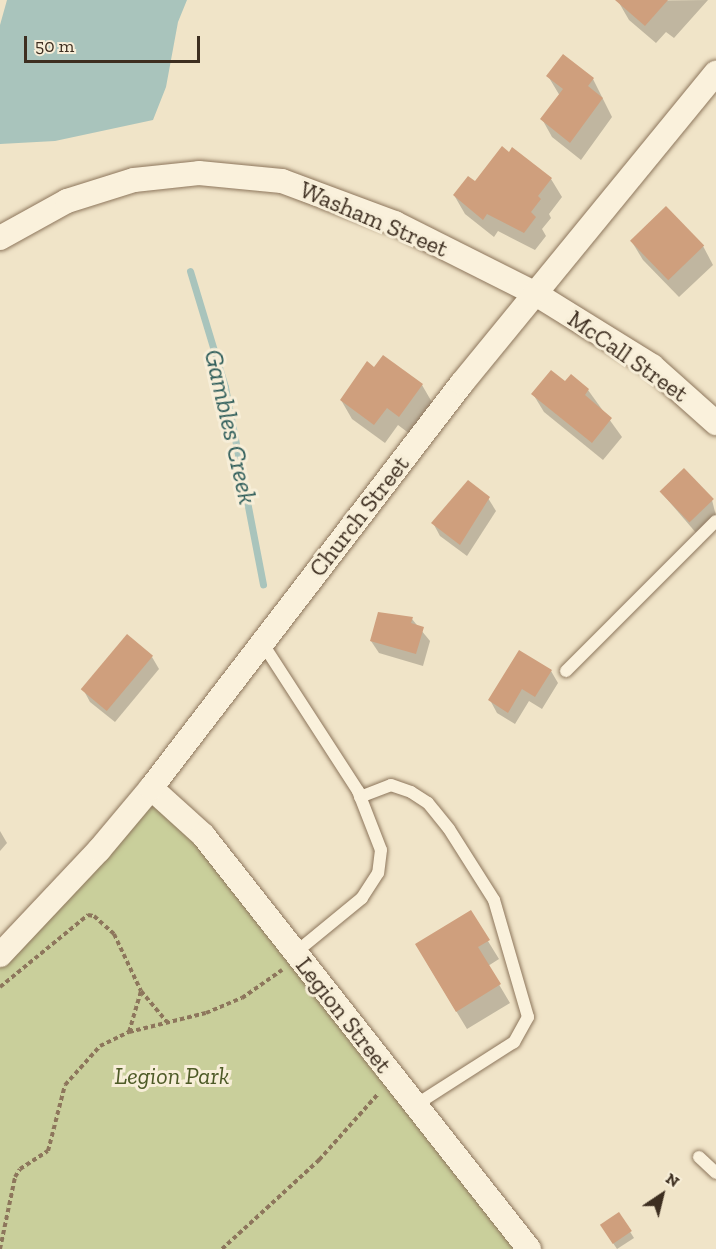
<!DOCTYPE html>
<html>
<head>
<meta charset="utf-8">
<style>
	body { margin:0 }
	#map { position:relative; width:716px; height:1249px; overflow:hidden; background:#f0e4c8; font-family:"Zilla Slab",serif }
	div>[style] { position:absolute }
	.green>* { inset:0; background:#c9cf9b }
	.water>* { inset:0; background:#a9c4bc }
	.shadow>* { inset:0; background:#0003 }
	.stream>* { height:7px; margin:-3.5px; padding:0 3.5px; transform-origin:3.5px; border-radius:3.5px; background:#a9c4bc }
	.building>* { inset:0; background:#cf9f7d; transform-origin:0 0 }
	.path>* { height:4px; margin-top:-2px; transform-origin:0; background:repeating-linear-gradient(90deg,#8d765c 0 4.5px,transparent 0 7.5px) }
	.roads { filter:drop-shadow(0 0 2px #8d765c) drop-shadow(0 0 2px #8d765c) }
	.service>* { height:12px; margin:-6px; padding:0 6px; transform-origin:6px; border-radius:6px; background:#faf1dc }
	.minor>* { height:24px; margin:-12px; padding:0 12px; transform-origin:12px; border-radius:12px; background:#faf1dc }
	span { translate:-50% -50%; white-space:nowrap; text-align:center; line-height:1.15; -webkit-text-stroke:6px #f7eed8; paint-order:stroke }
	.street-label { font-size:24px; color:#3d2e20 }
	.park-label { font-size:24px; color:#4d5a26; font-style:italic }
	.water-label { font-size:26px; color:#2f5d5a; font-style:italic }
	.north { position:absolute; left:632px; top:1165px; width:60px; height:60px; -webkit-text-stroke:4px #f7eed8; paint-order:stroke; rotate:35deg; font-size:16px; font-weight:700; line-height:24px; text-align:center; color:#3d2e20 }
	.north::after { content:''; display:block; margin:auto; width:21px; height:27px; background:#3d2e20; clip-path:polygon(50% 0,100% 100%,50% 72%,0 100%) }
	.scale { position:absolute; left:24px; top:36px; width:176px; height:27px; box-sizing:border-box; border:3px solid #3d2e20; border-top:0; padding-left:8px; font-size:18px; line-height:21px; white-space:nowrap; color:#3d2e20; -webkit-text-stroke:4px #f7eed8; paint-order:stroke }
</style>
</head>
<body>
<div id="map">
	<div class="green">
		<i style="clip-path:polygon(151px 789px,529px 1249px,0 1249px,0 959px)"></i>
	</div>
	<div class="water">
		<i style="clip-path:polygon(7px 0,187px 0,178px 22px,166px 87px,153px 120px,55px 141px,0 144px,0 25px)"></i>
	</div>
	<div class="shadow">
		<i style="clip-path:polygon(708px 0,674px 38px,666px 32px,656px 43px,629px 20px,618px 1px)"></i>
		<i style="clip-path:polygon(548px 76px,593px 79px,612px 117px,581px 160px,552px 137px,542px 119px,560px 96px)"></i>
		<i style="clip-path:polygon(513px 149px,551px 179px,562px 197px,549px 214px,551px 218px,542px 229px,546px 236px,535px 250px,498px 231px,494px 237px,465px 214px,454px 195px,475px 183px)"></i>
		<i style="clip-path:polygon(632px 242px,703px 246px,713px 265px,679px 297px,643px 260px)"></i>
		<i style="clip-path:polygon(375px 369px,422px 385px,433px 404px,410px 434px,398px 425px,385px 443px,352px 419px,341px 400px)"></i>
		<i style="clip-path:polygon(566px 383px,588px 390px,622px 437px,603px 460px,544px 412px,533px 394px)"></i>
		<i style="clip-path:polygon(661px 492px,712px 500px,716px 516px,697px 534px)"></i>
		<i style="clip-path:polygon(488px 498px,496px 511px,467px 556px,440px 536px,433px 523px)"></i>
		<i style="clip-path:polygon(412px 619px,430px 641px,423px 666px,379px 653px,371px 641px)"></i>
		<i style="clip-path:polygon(152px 657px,159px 669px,115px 722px,90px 702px,83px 689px)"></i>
		<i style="clip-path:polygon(551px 671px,558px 683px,542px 709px,529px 701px,515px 724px,497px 713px,490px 700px)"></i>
		<i style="clip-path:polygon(0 831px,7px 843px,0 851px)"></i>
		<i style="clip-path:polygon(470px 912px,499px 959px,488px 966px,510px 1003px,467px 1029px,427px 963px)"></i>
		<i style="clip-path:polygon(619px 1214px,634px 1238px,617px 1249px,605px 1231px)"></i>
	</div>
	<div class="stream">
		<i style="left:190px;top:271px;width:121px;rotate:73.2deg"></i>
		<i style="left:225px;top:387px;width:201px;rotate:79.1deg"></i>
	</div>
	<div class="building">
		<i style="clip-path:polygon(615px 0,668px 0,645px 26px)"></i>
		<i style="clip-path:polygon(563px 54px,594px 78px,588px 86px,603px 98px,570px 143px,540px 119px,563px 89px,546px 76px)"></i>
		<i style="clip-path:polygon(502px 146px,509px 152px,512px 147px,552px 178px,538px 196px,541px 199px,531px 212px,536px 217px,524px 233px,487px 214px,483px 220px,453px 195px,468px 176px,475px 181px)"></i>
		<i style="left:666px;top:206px;width:55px;height:50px;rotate:46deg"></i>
		<i style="clip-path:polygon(383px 355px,423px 384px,399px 417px,387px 408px,374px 425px,340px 400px,367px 361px,374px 367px)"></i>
		<i style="clip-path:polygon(551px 370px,565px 381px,571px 374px,589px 389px,585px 395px,612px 418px,592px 443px,531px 394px)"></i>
		<i style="left:684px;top:468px;width:43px;height:34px;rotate:46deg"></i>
		<i style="clip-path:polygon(468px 480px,490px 497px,460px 545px,431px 523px)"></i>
		<i style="clip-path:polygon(378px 612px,413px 617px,411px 623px,424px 627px,416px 654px,370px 641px)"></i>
		<i style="left:127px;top:634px;width:34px;height:72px;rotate:40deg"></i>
		<i style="clip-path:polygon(519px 650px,552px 670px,535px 697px,522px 689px,508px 713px,488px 700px)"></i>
		<i style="clip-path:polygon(471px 910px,490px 940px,478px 947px,501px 984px,456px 1012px,415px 944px)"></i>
		<i style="left:619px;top:1212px;width:23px;height:23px;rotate:56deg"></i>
	</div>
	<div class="path">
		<i style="left:0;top:987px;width:114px;rotate:-39.3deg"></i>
		<i style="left:88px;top:915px;width:6px;rotate:9deg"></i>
		<i style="left:94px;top:916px;width:27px;rotate:42deg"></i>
		<i style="left:114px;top:934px;width:63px;rotate:64.7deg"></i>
		<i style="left:141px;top:991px;width:40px;rotate:50deg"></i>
		<i style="left:129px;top:1032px;width:43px;rotate:-73.7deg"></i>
		<i style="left:0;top:1249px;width:74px;rotate:-78.2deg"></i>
		<i style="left:15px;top:1177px;width:9px;rotate:-58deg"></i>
		<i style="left:20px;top:1169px;width:33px;rotate:-33deg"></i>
		<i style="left:48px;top:1151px;width:68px;rotate:-75.6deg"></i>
		<i style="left:65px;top:1085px;width:52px;rotate:-48.1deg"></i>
		<i style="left:100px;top:1046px;width:32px;rotate:-26deg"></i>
		<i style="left:129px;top:1032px;width:79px;rotate:-13.9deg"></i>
		<i style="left:206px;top:1013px;width:39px;rotate:-23deg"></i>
		<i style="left:242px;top:998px;width:49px;rotate:-35deg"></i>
		<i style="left:222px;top:1249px;width:132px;rotate:-42.5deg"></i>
		<i style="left:319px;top:1160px;width:89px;rotate:-48.2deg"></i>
	</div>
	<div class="roads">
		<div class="service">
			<i style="left:261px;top:641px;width:179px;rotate:57.1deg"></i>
			<i style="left:358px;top:791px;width:63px;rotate:68.7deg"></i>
			<i style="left:381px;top:850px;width:23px;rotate:97deg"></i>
			<i style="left:378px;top:873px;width:30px;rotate:123deg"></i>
			<i style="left:362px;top:898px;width:87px;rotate:140.6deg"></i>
			<i style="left:566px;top:671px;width:212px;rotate:-45deg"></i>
			<i style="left:360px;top:797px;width:33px;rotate:-21deg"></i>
			<i style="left:391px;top:785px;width:21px;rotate:19deg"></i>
			<i style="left:411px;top:792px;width:20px;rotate:33deg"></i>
			<i style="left:428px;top:803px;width:33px;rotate:51deg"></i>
			<i style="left:449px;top:829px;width:84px;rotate:57.6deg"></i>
			<i style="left:494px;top:900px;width:122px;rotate:73.8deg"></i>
			<i style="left:528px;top:1017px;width:29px;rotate:119deg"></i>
			<i style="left:514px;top:1042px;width:119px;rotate:147.4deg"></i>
			<i style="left:699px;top:1157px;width:23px;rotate:43deg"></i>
		</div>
		<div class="minor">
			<i style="left:0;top:238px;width:77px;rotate:-28.9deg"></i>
			<i style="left:67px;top:201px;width:70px;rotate:-17.4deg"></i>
			<i style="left:134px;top:180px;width:65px;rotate:-6.1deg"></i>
			<i style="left:199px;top:173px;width:83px;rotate:5.5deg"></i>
			<i style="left:282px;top:181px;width:121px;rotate:20.4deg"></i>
			<i style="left:395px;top:223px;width:158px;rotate:26.7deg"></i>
			<i style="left:536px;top:294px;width:137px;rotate:31.8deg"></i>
			<i style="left:652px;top:366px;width:86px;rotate:41.7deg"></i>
			<i style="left:151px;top:788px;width:70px;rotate:42.1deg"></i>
			<i style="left:203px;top:835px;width:527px;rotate:51.78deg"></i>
			<i style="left:0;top:955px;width:144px;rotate:-46.7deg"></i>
			<i style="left:99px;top:850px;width:81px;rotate:-50deg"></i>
			<i style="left:151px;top:788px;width:511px;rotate:-52.48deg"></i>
			<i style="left:462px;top:383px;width:401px;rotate:-50.7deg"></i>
		</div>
	</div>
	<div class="street-label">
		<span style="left:374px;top:219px;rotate:23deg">Washam Street</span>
		<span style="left:628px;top:356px;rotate:35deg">McCall Street</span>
		<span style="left:359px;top:516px;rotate:-52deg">Church Street</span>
		<span style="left:344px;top:1015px;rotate:52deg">Legion Street</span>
	</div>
	<div class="park-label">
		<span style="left:172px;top:1076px">Legion Park</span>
	</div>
	<div class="water-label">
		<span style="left:230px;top:427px;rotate:77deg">Gambles Creek</span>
	</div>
	<div class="north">N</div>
	<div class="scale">50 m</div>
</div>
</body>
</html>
